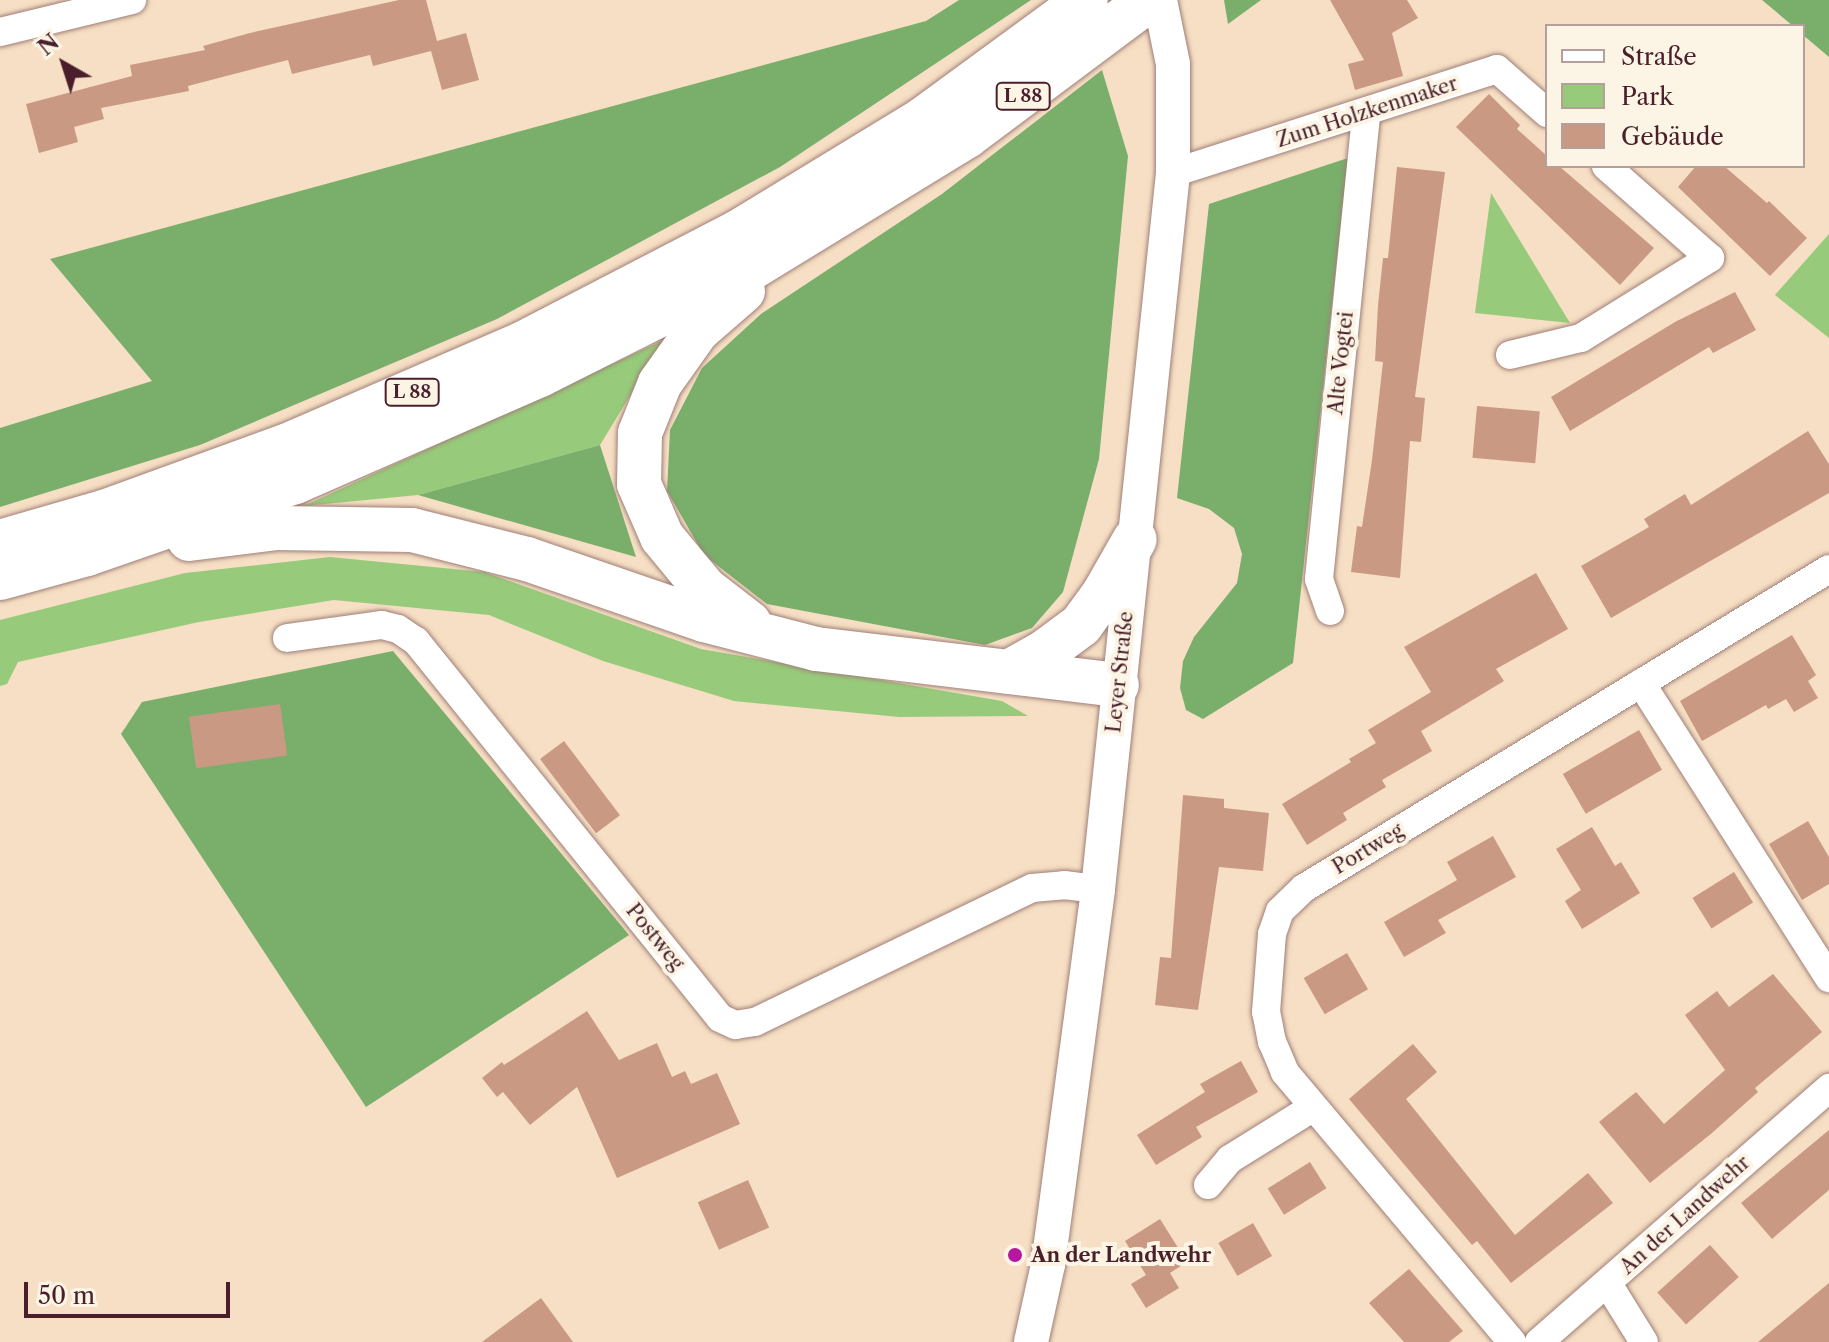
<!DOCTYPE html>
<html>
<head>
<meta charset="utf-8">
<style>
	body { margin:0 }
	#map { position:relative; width:1829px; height:1342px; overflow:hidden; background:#f6dfc4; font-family:"Libre Caslon Text",serif }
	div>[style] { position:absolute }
	.green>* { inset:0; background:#97cb7b }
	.forest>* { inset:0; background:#79af6b }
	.building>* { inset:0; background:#ca9984; transform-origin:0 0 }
	.roads { filter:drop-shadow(0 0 2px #a07f78) drop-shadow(0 0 2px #a07f78) }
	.minor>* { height:28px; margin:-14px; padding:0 14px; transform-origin:14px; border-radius:14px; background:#fff }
	.tertiary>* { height:34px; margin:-17px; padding:0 17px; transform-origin:17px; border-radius:17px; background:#fff }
	.trunk>* { height:44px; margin:-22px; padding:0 22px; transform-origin:22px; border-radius:22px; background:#fff }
	.dots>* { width:22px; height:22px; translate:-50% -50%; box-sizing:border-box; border:4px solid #fcf5e5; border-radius:50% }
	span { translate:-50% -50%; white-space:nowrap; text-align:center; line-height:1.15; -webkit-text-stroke:8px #fcf5e5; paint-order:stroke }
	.shield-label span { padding:2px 6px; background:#fcf5e5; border:2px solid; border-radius:6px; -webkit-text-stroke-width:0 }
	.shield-label { font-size:18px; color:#4a1f2b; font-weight:700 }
	.street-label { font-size:20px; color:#4a1f2b }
	.poi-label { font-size:20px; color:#4a1f2b; font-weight:700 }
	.left { translate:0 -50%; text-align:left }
	.legend { position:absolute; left:1545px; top:24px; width:260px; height:144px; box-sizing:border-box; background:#fcf5e5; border:2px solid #b59f9b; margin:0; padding:10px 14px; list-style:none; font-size:24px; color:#4a1f2b }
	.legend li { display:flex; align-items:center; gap:16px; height:40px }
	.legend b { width:40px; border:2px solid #b59f9b }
	.north { position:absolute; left:24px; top:24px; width:80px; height:80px; -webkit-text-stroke:6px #fcf5e5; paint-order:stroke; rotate:321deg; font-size:22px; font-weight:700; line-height:32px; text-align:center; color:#4a1f2b }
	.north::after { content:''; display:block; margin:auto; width:28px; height:36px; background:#4a1f2b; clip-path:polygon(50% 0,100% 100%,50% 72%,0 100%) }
	.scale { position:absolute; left:24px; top:1282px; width:206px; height:36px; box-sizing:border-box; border:4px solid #4a1f2b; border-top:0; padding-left:10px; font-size:24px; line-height:28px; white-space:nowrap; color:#4a1f2b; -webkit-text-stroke:6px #fcf5e5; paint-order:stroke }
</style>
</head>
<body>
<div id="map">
	<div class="green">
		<i style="clip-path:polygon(1491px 193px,1570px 323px,1475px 313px)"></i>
		<i style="clip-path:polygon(1829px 234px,1829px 338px,1775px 295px)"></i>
		<i style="clip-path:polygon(664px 340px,600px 445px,418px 495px,304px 506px)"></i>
		<i style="clip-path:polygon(330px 557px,484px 572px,701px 649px,1002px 701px,1028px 716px,899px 717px,734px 701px,603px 661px,489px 615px,334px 600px,199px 622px,18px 662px,7px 684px,0 686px,0 620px,185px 573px)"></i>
	</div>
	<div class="forest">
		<i style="clip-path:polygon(959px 0,1031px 0,780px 167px,497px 319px,200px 445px,0 507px,0 428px,152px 381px,50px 259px,926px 21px)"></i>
		<i style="clip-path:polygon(1224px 0,1261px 0,1228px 24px)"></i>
		<i style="clip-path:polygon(1762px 0,1829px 0,1829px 57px,1803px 35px,1803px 26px,1793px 26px)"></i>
		<i style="clip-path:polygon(1102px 70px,1128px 156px,1099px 459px,1063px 592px,1032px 628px,985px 645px,767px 604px,704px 555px,667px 491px,670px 430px,702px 368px,761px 314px,942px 194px)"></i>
		<i style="clip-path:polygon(1348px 158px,1293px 663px,1203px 719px,1186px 710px,1180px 688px,1183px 661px,1194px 637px,1237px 583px,1242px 554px,1234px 528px,1209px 509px,1177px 498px,1209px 204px)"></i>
		<i style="clip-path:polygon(600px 445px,636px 557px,418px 495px)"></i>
		<i style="clip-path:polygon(393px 651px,629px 935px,366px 1107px,121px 734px,142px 702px)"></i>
	</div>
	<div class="building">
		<i style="clip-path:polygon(399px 0,426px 0,437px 41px,466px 33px,479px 80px,442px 90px,431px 51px,373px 66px,370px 55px,292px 74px,288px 60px,188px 86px,189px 91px,101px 108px,104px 119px,74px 127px,78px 142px,39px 153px,26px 104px,132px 76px,130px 65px,205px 50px,203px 46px,250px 33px)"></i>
		<i style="clip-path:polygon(1330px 0,1407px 0,1418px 18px,1392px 33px,1403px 76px,1355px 90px,1348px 64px,1364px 60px)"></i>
		<i style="clip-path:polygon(1489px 94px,1520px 125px,1517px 129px,1547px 156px,1547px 166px,1559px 166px,1654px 248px,1620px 285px,1456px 127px)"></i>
		<i style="clip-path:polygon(1696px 166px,1724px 166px,1767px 203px,1769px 201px,1807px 238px,1770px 276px,1678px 187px)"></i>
		<i style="clip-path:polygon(1397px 167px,1445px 172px,1415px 397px,1425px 398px,1421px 442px,1410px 441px,1400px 578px,1351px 572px,1357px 526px,1362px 527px,1372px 460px,1383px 362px,1375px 361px,1378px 305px,1383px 258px,1388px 258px)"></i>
		<i style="clip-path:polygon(1735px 292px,1756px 330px,1713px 353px,1709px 347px,1570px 431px,1551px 397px,1675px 322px)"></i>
		<i style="left:1477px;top:406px;width:63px;height:52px;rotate:5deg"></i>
		<i style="clip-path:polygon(1808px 431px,1829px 464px,1829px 493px,1611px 618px,1581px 566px,1649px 527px,1644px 519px,1685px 494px,1691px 505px)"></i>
		<i style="clip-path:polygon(1536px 573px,1568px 629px,1496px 669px,1504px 681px,1421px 731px,1432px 751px,1382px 780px,1386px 787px,1343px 813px,1347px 820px,1307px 845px,1282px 804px,1351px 762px,1349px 759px,1376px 743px,1368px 730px,1431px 692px,1404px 647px)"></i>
		<i style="clip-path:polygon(1792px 635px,1816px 675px,1808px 681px,1818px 698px,1794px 712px,1786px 699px,1768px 709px,1766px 705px,1702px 741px,1680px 701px)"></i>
		<i style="left:280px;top:704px;width:52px;height:92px;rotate:82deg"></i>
		<i style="left:1639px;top:730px;width:46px;height:88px;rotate:60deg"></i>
		<i style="left:564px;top:741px;width:93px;height:30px;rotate:53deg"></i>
		<i style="clip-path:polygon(1183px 795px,1224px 799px,1224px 808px,1269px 813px,1263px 871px,1219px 867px,1198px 1010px,1155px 1005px,1160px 957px,1171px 958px)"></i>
		<i style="clip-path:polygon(1808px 821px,1829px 857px,1829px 884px,1802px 900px,1769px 844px)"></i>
		<i style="clip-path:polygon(1592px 827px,1615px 866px,1621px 862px,1640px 893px,1582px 929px,1565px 901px,1581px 890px,1556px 849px)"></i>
		<i style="clip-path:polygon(1493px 836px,1516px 877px,1438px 920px,1446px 933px,1404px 957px,1384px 922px,1457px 880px,1447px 862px)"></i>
		<i style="left:1734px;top:872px;width:36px;height:49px;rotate:58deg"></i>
		<i style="left:1347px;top:953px;width:42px;height:50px;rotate:60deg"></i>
		<i style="clip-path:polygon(1773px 974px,1822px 1032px,1755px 1088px,1758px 1092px,1712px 1133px,1650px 1183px,1599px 1122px,1636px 1092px,1664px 1124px,1725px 1070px,1685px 1015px,1717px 991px,1729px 1007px)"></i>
		<i style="clip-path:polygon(587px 1011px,619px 1060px,657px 1043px,672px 1077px,685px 1071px,691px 1084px,717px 1073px,740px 1124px,617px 1178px,577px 1087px,530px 1125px,503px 1092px,497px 1097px,482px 1078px,502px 1062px,504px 1065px)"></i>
		<i style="clip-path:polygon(1413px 1044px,1437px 1072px,1406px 1099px,1515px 1235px,1588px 1173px,1613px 1203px,1511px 1283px,1477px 1241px,1472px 1245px,1349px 1099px)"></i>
		<i style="clip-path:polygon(1241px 1061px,1258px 1092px,1196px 1127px,1202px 1137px,1156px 1165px,1137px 1135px,1205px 1092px,1200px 1084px)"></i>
		<i style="clip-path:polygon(1829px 1130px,1829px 1190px,1772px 1239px,1741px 1203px)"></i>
		<i style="left:1310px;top:1162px;width:31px;height:50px;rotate:58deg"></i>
		<i style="left:748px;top:1180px;width:52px;height:55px;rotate:66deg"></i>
		<i style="clip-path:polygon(1160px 1219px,1187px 1262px,1170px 1273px,1179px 1288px,1146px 1308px,1131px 1284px,1146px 1275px,1125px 1241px)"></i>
		<i style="left:1253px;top:1223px;width:38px;height:40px;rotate:60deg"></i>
		<i style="left:1710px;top:1245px;width:43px;height:71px;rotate:48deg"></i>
		<i style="clip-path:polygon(1409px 1269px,1463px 1331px,1449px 1342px,1404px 1342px,1369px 1303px)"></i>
		<i style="clip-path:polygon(1829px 1283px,1829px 1342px,1758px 1342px)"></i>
		<i style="clip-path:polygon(541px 1298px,573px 1342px,482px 1342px)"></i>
	</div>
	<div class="roads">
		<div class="minor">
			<i style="left:0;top:32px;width:136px;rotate:-13.6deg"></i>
			<i style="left:1173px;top:173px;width:340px;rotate:-17.8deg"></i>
			<i style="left:1497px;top:69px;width:67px;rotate:41.3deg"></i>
			<i style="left:1510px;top:355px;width:73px;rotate:-13.5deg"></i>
			<i style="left:1581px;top:338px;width:152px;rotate:-31.8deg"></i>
			<i style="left:1710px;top:258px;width:139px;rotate:-138.5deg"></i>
			<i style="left:1330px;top:611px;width:34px;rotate:-109deg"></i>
			<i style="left:1319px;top:579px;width:467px;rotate:-84.2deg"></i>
			<i style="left:287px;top:638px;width:96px;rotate:-7.8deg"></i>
			<i style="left:382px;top:625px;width:16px;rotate:14deg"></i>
			<i style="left:398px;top:629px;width:22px;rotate:34deg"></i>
			<i style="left:416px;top:641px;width:484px;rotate:51.1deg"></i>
			<i style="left:720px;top:1018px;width:17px;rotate:25deg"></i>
			<i style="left:735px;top:1025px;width:20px;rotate:-9deg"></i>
			<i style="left:755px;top:1022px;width:308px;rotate:-25.8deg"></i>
			<i style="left:1032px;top:888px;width:32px;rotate:-5deg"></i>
			<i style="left:1064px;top:885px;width:34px;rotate:7deg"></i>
			<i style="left:1641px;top:683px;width:350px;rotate:57.5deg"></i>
			<i style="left:1208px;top:1185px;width:34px;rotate:-50deg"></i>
			<i style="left:1230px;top:1159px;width:97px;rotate:-31.9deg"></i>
			<i style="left:1608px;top:1284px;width:68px;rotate:58.2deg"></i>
			<i style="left:1512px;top:1342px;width:353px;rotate:-130.1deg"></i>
			<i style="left:1285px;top:1072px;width:33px;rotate:-113deg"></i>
			<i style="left:1272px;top:1042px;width:31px;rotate:-101deg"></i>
			<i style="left:1266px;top:1012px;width:78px;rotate:-85.6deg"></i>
			<i style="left:1272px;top:934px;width:24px;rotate:-71deg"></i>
			<i style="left:1280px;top:911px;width:33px;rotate:-44deg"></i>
			<i style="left:1304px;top:888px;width:614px;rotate:-31.28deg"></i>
			<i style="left:1539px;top:1342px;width:386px;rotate:-41.2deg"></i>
		</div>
		<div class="tertiary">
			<i style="left:1031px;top:1342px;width:79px;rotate:-77.6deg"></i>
			<i style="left:1048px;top:1265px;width:379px;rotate:-82.4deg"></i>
			<i style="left:1098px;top:889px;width:720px;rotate:-84.02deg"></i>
			<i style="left:1173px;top:173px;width:109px;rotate:-90deg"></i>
			<i style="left:1173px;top:64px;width:65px;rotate:-101.5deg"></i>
		</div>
		<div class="trunk">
			<i style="left:743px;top:291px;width:61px;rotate:139deg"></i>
			<i style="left:697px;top:331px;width:64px;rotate:125.4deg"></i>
			<i style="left:660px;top:383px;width:54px;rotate:111.8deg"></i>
			<i style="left:640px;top:433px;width:51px;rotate:91.1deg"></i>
			<i style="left:639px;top:484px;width:58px;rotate:66.5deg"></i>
			<i style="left:662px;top:537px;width:67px;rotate:50.4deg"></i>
			<i style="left:705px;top:589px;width:56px;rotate:37.7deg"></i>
			<i style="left:189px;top:539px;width:89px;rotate:-7.1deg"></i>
			<i style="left:277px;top:528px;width:135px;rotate:0.8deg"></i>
			<i style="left:412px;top:530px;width:119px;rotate:14.2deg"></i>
			<i style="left:527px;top:559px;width:187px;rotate:19deg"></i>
			<i style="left:704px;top:620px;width:116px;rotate:14.5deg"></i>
			<i style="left:816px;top:649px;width:303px;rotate:6.8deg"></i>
			<i style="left:0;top:542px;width:111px;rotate:-16.2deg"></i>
			<i style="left:107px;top:511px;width:190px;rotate:-20deg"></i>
			<i style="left:286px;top:446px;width:257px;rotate:-23.4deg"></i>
			<i style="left:522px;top:344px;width:243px;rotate:-27.4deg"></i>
			<i style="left:738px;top:232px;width:215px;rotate:-31.3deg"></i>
			<i style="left:922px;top:120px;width:203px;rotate:-36.2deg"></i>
			<i style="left:0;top:578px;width:90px;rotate:-15.4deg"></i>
			<i style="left:87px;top:554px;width:220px;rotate:-19.1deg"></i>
			<i style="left:295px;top:482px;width:267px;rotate:-23.6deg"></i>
			<i style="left:540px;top:375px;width:229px;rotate:-26.7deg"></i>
			<i style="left:745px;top:272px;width:260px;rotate:-31.5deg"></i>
			<i style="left:967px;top:136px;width:227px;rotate:-36.8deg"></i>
			<i style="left:1009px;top:672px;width:43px;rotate:-29.6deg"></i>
			<i style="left:1046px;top:651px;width:44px;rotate:-36.6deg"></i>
			<i style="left:1081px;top:625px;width:37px;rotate:-54deg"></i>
			<i style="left:1103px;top:595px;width:64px;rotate:-60.3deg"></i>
		</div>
	</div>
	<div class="dots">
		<i style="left:1015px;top:1255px;background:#b5179e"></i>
	</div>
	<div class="shield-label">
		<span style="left:1023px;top:96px">L 88</span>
		<span style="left:412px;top:392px">L 88</span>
	</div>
	<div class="street-label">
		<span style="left:1367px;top:112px;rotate:-18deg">Zum Holzkenmaker</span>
		<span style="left:1341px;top:363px;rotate:-84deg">Alte Vogtei</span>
		<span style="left:1120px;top:672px;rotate:-84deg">Leyer Straße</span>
		<span style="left:1368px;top:849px;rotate:-31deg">Portweg</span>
		<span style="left:655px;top:937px;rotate:51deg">Postweg</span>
		<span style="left:1685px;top:1215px;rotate:-42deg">An der Landwehr</span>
	</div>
	<div class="poi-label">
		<span class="left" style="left:1031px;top:1255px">An der Landwehr</span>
	</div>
	<ul class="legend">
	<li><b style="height:10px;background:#fff"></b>Straße</li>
	<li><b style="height:22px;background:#97cb7b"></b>Park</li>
	<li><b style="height:22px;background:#ca9984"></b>Gebäude</li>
	</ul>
	<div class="north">N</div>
	<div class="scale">50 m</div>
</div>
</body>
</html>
